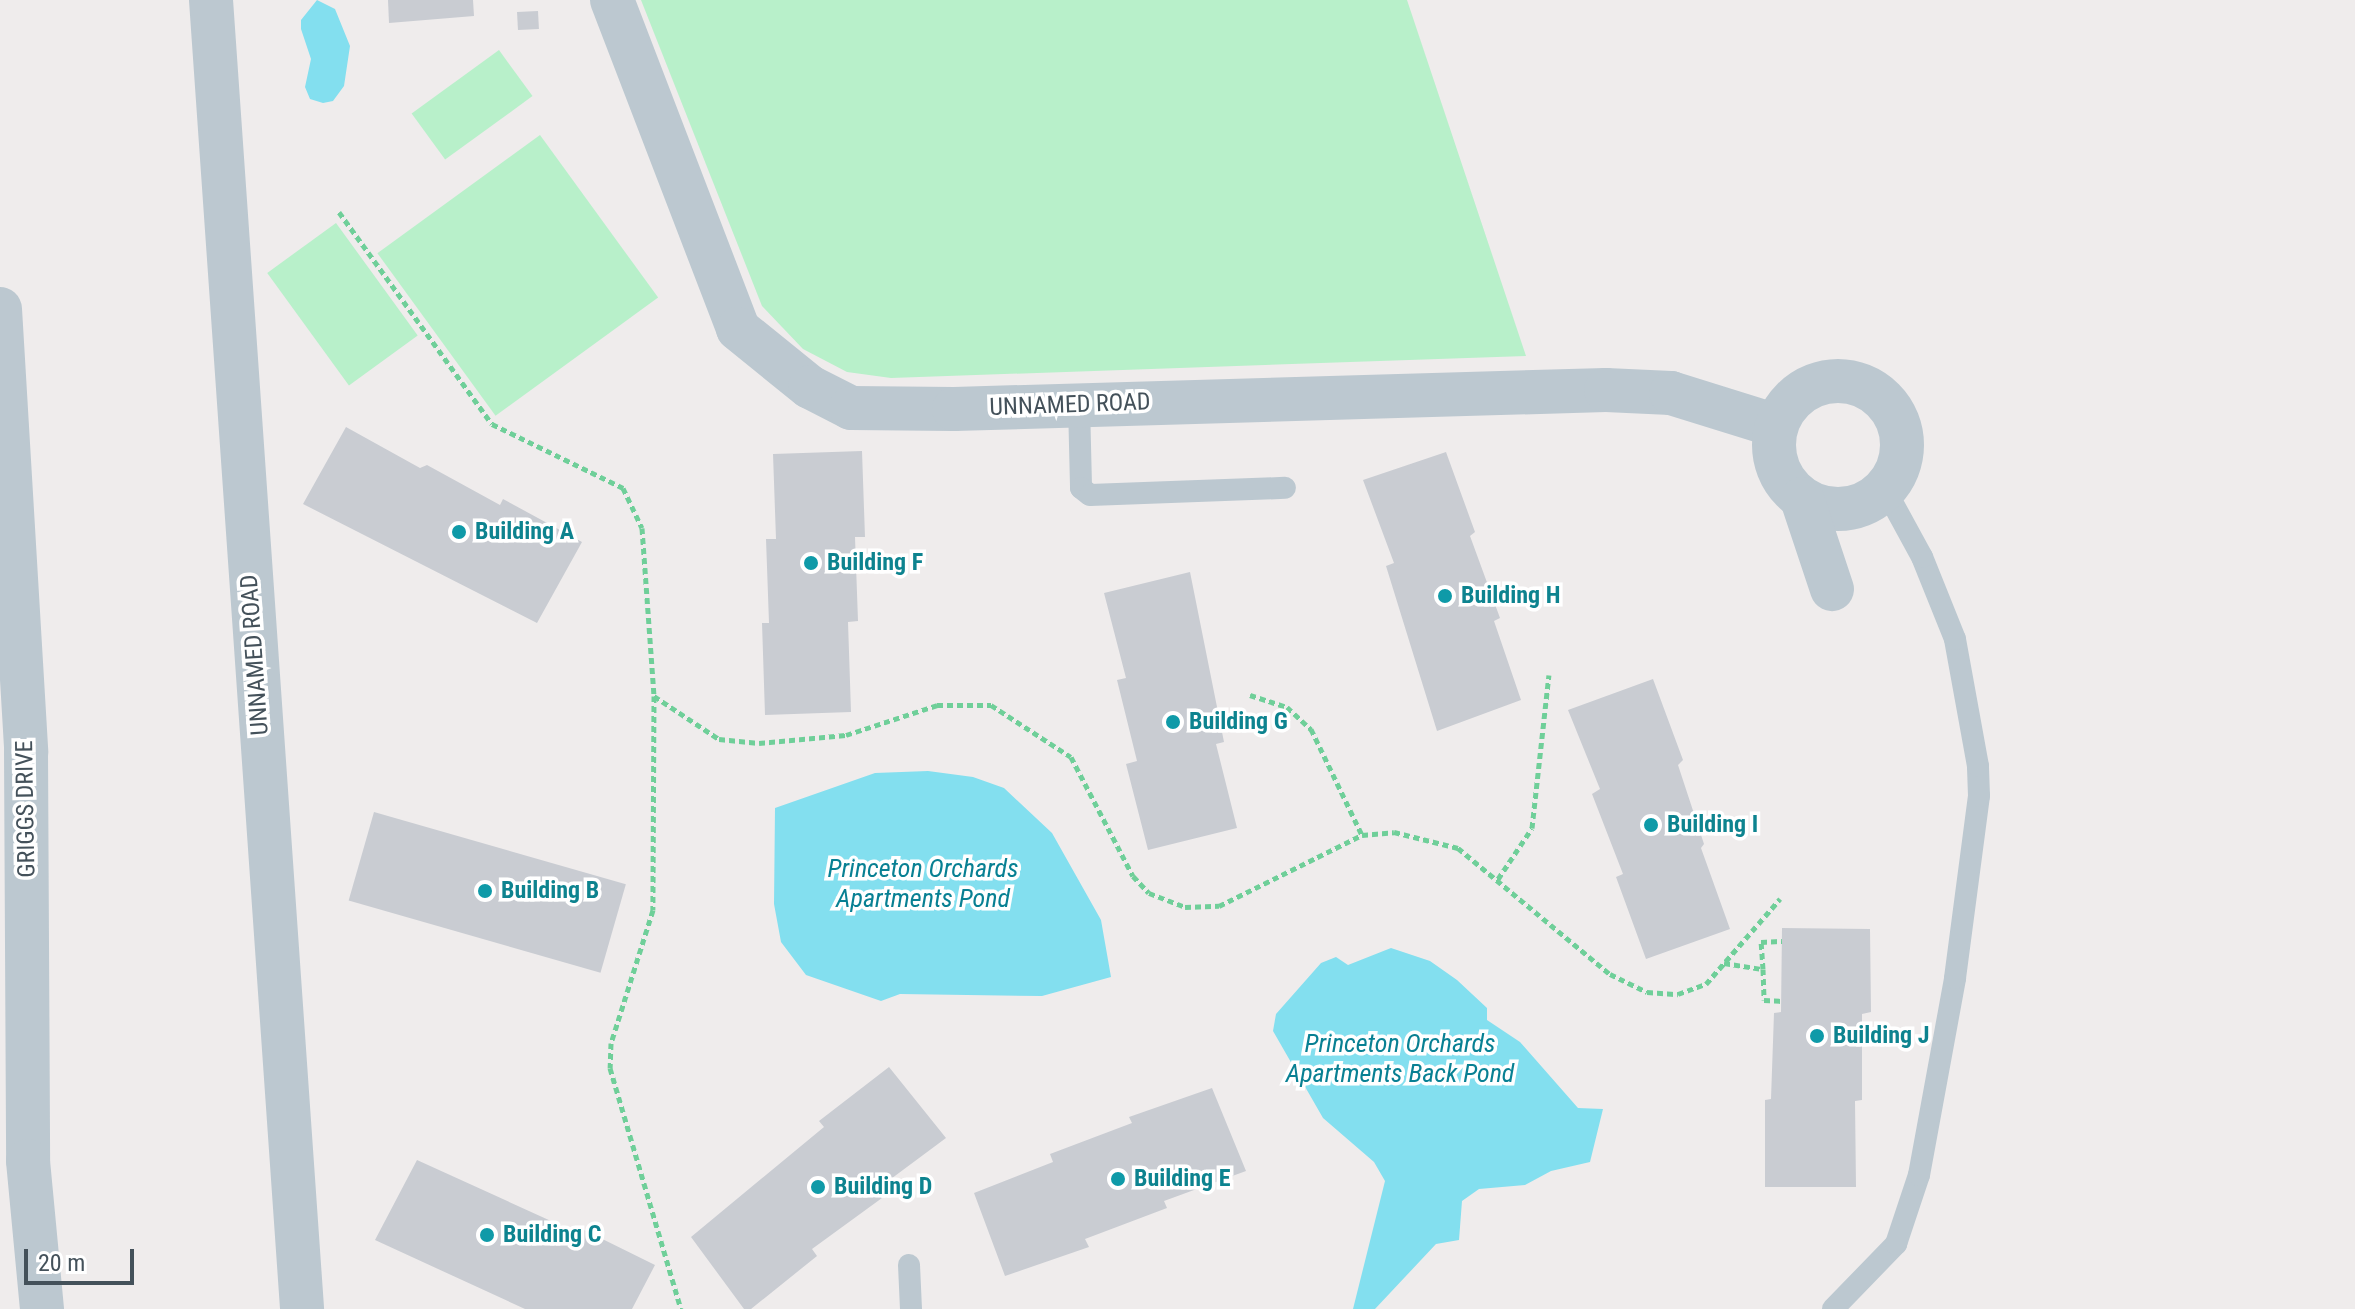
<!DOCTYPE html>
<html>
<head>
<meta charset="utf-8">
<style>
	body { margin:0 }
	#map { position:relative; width:2355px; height:1309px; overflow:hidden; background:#efecec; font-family:"Roboto Condensed",sans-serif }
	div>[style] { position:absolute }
	.green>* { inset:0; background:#b8f0ca; transform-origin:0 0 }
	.water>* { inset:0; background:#83dfef }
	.building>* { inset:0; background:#c9ccd2; transform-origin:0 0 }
	.path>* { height:5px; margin-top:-2.5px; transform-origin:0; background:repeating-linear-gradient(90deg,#6fcf99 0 6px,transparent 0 10px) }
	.service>* { height:22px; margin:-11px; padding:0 11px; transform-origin:11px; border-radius:11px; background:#bcc8d0 }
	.minor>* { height:44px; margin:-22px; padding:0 22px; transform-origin:22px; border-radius:22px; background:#bcc8d0 }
	.minor>.ring { margin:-22px; padding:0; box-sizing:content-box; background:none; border:44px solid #bcc8d0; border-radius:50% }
	.dots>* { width:22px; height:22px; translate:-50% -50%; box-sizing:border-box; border:4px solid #fff; border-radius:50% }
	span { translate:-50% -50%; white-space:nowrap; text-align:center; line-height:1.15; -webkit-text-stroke:7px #fff; paint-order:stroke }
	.street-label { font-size:24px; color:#44515a }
	.culture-label { font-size:24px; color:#0d838f; font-weight:700 }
	.left { translate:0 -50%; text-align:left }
	.water-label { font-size:26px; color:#088093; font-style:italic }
	.scale { position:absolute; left:24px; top:1249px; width:110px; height:36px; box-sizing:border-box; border:4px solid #44515a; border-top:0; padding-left:10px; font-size:24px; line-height:28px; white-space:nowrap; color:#44515a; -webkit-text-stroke:6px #fff; paint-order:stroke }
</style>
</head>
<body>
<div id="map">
	<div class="green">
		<i style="clip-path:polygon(641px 0,1407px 0,1526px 356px,891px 378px,847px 372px,803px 349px,762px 306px)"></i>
		<i style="left:499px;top:50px;width:57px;height:108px;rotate:54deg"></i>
		<i style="left:540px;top:135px;width:201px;height:201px;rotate:54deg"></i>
		<i style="left:336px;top:223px;width:139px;height:85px;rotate:54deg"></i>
	</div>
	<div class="water">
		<i style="clip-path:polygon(317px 0,335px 9px,350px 46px,344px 86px,333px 101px,323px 103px,310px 99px,305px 87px,311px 59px,301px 29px,301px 20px)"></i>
		<i style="clip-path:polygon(928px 771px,973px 777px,1004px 788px,1052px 833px,1101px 920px,1111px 977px,1042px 996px,900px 994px,881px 1001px,806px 975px,781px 942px,774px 904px,775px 808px,875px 773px)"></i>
		<i style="clip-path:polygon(1391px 948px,1430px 961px,1457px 980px,1487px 1008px,1487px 1020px,1520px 1042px,1578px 1108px,1603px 1109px,1590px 1162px,1551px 1171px,1525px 1185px,1479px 1189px,1462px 1201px,1459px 1240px,1436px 1244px,1375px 1309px,1353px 1309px,1385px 1181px,1374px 1162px,1323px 1118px,1273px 1031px,1276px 1014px,1321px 963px,1336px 957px,1348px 965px)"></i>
	</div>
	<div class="building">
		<i style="clip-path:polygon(388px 0,473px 0,474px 16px,389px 23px)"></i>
		<i style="left:538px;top:11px;width:18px;height:21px;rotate:87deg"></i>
		<i style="clip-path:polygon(346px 427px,420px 468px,427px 465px,500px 505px,503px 499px,582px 542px,537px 623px,303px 504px)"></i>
		<i style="clip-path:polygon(862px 451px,865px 537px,855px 537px,858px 621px,848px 622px,851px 712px,765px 715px,762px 623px,769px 623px,766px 539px,776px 539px,773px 454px)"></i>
		<i style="clip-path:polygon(1446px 452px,1475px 532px,1470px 536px,1500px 618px,1494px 621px,1521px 700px,1437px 731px,1386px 566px,1394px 563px,1363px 480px)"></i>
		<i style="clip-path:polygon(1190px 572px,1224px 742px,1216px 744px,1237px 828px,1148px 850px,1126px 764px,1137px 761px,1117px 680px,1126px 678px,1104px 593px)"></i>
		<i style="clip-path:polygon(1653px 679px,1683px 760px,1678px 765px,1704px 844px,1701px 848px,1730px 929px,1646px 959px,1616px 877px,1623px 874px,1592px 794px,1600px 789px,1568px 710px)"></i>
		<i style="left:374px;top:812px;width:262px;height:92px;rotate:16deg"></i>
		<i style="clip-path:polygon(1782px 928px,1870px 929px,1871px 1012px,1862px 1014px,1862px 1100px,1855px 1101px,1856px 1187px,1765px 1187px,1765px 1100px,1771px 1099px,1774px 1013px,1781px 1012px)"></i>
		<i style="clip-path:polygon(889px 1067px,946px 1138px,876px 1190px,882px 1198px,812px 1249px,817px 1256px,751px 1309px,744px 1309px,691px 1237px,824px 1127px,819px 1121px)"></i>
		<i style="clip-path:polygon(1212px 1088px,1246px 1171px,1164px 1201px,1167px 1208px,1085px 1239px,1089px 1247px,1005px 1276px,974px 1193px,1053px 1162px,1050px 1154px,1132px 1123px,1129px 1117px)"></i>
		<i style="clip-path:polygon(417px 1160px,573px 1231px,576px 1226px,655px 1265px,632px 1309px,525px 1309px,375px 1240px)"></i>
	</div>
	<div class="path">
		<i style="left:339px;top:212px;width:261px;rotate:54.2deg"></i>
		<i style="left:492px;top:424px;width:146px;rotate:26deg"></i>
		<i style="left:623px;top:488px;width:44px;rotate:64.6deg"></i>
		<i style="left:642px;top:528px;width:168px;rotate:85.9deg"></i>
		<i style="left:654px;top:696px;width:214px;rotate:90.3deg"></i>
		<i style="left:653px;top:910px;width:139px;rotate:107.5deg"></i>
		<i style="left:611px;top:1043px;width:25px;rotate:92deg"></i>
		<i style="left:610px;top:1068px;width:251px;rotate:73.6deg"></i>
		<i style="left:1250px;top:695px;width:39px;rotate:18deg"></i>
		<i style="left:1287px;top:707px;width:33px;rotate:43deg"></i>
		<i style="left:1311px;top:729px;width:118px;rotate:64.3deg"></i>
		<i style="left:1362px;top:835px;width:32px;rotate:-5deg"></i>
		<i style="left:1394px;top:832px;width:66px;rotate:14deg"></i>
		<i style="left:1458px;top:848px;width:197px;rotate:39.7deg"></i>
		<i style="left:1610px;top:974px;width:41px;rotate:25.9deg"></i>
		<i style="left:1647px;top:992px;width:31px;rotate:4deg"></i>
		<i style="left:1678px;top:994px;width:30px;rotate:-20deg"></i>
		<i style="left:1706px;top:984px;width:113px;rotate:-49deg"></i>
		<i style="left:654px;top:696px;width:78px;rotate:33.5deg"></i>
		<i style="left:719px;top:739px;width:40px;rotate:5.7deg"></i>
		<i style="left:759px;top:743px;width:87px;rotate:-5.3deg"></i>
		<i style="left:846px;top:735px;width:96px;rotate:-18.2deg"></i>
		<i style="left:937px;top:705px;width:54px"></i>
		<i style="left:991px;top:705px;width:95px;rotate:33deg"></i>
		<i style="left:1071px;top:757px;width:134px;rotate:62.5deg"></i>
		<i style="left:1133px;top:876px;width:23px;rotate:47deg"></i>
		<i style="left:1149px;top:893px;width:39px;rotate:21deg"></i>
		<i style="left:1185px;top:907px;width:34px;rotate:-2deg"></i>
		<i style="left:1219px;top:906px;width:160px;rotate:-26.4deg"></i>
		<i style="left:1498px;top:879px;width:61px;rotate:-56.3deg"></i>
		<i style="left:1532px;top:828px;width:154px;rotate:-83.7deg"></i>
		<i style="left:1724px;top:963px;width:39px;rotate:9deg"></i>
		<i style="left:1763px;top:969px;width:31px;rotate:88deg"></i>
		<i style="left:1764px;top:1000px;width:17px;rotate:3deg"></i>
		<i style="left:1763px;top:969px;width:27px;rotate:-94deg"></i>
		<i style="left:1761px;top:942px;width:21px;rotate:-3deg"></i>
	</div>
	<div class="service">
		<i style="left:1079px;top:404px;width:84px;rotate:88.6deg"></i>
		<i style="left:1081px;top:488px;width:11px;rotate:38deg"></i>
		<i style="left:1090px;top:495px;width:195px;rotate:-2.1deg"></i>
		<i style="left:909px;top:1265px;width:44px;rotate:87.4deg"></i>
		<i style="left:1833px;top:1309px;width:91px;rotate:-45.9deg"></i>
		<i style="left:1896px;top:1244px;width:73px;rotate:-71.6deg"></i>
		<i style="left:1919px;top:1175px;width:200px;rotate:-79.6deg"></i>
		<i style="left:1955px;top:978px;width:184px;rotate:-82.5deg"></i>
		<i style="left:1979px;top:796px;width:30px;rotate:-92deg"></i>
		<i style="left:1978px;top:766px;width:129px;rotate:-100.3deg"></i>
		<i style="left:1955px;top:639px;width:88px;rotate:-111.9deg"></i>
		<i style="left:1922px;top:557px;width:75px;rotate:-118.6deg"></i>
	</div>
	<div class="minor">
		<i style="left:211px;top:0;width:1312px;rotate:86.02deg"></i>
		<i style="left:612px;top:0;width:352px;rotate:69deg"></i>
		<i style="left:738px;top:329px;width:92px;rotate:38.9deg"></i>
		<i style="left:810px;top:387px;width:46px;rotate:27.1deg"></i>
		<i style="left:851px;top:408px;width:103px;rotate:0.6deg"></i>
		<i style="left:954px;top:409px;width:652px;rotate:-1.67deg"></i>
		<i style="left:1606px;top:390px;width:65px;rotate:2.6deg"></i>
		<i style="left:1671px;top:393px;width:108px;rotate:17.3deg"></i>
		<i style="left:0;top:309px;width:444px;rotate:86.6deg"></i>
		<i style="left:26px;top:752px;width:409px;rotate:89.7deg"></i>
		<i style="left:28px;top:1161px;width:149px;rotate:84.6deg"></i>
		<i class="ring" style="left:1774px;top:381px;width:84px;height:84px"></i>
		<i style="left:1802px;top:499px;width:95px;rotate:71.6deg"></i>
	</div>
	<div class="dots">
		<i style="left:459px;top:532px;background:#0f9aa8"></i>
		<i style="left:811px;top:563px;background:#0f9aa8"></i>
		<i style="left:1445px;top:596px;background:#0f9aa8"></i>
		<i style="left:1173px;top:722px;background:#0f9aa8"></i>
		<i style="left:1651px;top:825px;background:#0f9aa8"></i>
		<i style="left:485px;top:891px;background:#0f9aa8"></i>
		<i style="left:1817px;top:1036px;background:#0f9aa8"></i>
		<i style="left:1118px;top:1179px;background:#0f9aa8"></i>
		<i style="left:818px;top:1187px;background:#0f9aa8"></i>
		<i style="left:487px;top:1235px;background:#0f9aa8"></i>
	</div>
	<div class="street-label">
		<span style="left:1070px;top:405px;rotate:-2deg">UNNAMED ROAD</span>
		<span style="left:255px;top:655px;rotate:-94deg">UNNAMED ROAD</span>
		<span style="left:26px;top:809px;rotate:-91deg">GRIGGS DRIVE</span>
	</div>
	<div class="culture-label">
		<span class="left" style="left:475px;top:532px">Building A</span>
		<span class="left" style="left:827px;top:563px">Building F</span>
		<span class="left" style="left:1461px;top:596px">Building H</span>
		<span class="left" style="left:1189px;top:722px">Building G</span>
		<span class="left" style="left:1667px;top:825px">Building I</span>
		<span class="left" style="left:501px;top:891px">Building B</span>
		<span class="left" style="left:1833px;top:1036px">Building J</span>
		<span class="left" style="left:1134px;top:1179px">Building E</span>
		<span class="left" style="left:834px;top:1187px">Building D</span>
		<span class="left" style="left:503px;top:1235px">Building C</span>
	</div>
	<div class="water-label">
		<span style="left:923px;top:884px">Princeton Orchards<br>Apartments Pond</span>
		<span style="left:1400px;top:1059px">Princeton Orchards<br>Apartments Back Pond</span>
	</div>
	<div class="scale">20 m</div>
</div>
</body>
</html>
